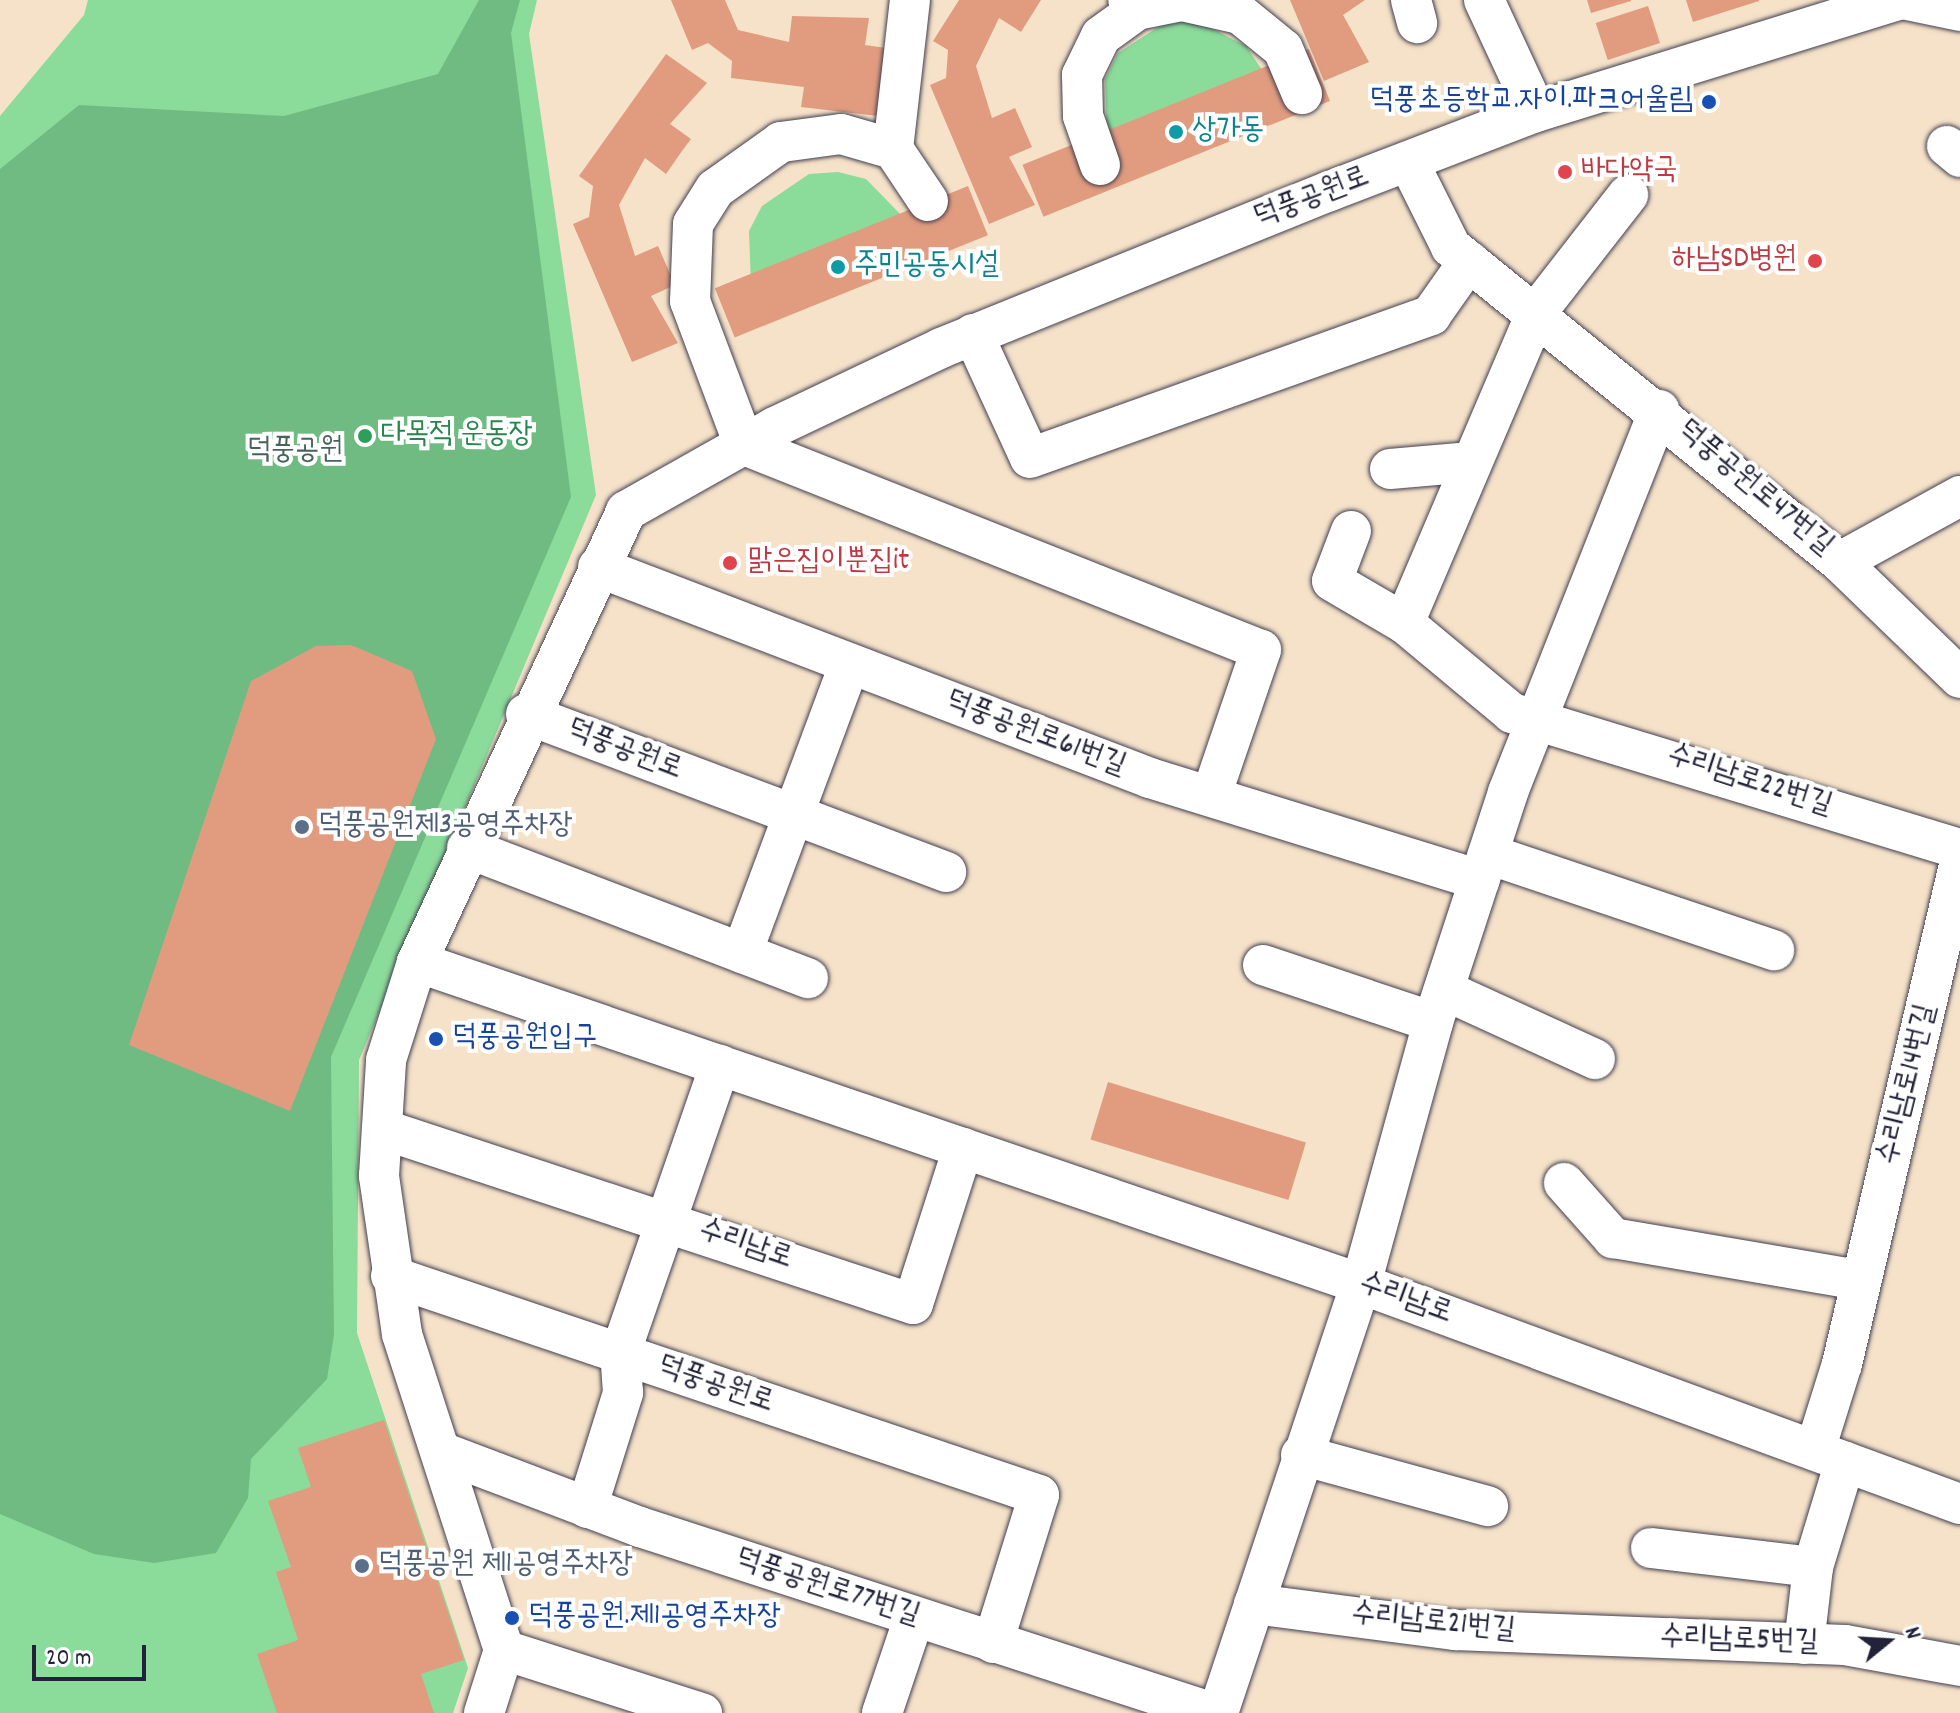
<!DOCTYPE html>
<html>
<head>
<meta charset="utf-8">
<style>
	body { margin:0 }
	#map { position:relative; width:1960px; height:1713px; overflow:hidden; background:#f5e2c9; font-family:Dekko,"Poor Story",sans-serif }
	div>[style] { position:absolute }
	.green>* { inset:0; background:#8bdb9a }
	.forest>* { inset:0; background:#70bb82 }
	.building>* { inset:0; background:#e19c7f; transform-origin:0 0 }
	.roads { filter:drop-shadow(0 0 2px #423f50) drop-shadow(0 0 2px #423f50) }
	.minor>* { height:40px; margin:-20px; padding:0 20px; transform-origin:20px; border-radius:20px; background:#fff }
	.dots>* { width:22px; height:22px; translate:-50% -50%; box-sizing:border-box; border:4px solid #fff; border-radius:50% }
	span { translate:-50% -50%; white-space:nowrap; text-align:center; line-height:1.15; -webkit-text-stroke:8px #fff; paint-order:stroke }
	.transit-label { font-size:30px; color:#164399 }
	.right { translate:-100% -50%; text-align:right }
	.left { translate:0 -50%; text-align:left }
	.culture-label { font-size:30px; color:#0d838f }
	.health-label { font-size:30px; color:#be3a42 }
	.street-label { font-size:30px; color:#22223b }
	.leisure-label { font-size:30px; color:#27864d }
	.park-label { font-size:30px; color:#47635c }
	.service-label { font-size:30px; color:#4e5e75 }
	.north { position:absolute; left:1848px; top:1601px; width:80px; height:80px; -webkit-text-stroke:6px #fff; paint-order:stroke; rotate:72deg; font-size:22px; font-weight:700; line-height:32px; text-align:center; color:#22223b }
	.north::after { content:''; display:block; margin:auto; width:28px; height:36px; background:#22223b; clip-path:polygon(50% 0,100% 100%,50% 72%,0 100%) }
	.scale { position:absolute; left:32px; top:1645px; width:114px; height:36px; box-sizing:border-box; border:4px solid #22223b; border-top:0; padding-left:10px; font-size:24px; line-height:28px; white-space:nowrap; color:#22223b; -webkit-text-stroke:6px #fff; paint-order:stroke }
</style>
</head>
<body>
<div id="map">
	<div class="green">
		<i style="clip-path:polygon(88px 0,537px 0,529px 34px,596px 495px,359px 1060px,357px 1333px,468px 1668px,453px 1713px,0 1713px,0 116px,84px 15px)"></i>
		<i style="clip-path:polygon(1195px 20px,1246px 46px,1262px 70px,1107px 132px,1105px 79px,1118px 53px,1166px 22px)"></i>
		<i style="clip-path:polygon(838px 172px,866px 179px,906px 220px,751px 285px,749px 231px,762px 206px,809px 174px)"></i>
	</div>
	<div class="forest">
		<i style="clip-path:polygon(479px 0,520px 0,511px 33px,571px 497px,331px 1057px,334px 1335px,327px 1379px,251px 1459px,248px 1498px,216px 1553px,154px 1563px,94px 1554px,0 1514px,0 169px,79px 105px,284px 116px,438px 74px)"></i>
	</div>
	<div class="building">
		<i style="clip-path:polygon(671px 0,725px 0,738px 30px,789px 42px,792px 16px,869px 18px,865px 45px,886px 48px,878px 116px,801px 107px,804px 87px,731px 78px,732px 61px,708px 43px,692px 50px)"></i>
		<i style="clip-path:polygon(959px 0,1041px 0,1021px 32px,999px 18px,976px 66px,992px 118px,1015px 108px,1032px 147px,1009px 157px,1035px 205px,989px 224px,930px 85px,946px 78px,948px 50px,933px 41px)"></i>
		<i style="clip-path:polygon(1290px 0,1365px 0,1343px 15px,1369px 62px,1324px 81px)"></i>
		<i style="clip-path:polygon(1587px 0,1631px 0,1631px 1px,1591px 13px)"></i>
		<i style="clip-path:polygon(1686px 0,1759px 0,1759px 1px,1693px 22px)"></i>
		<i style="left:1648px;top:6px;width:39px;height:55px;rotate:72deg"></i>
		<i style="left:1309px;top:49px;width:56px;height:309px;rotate:68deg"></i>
		<i style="clip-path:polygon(666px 54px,707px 83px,670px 124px,691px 139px,682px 151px,666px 174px,645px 158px,619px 205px,635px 256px,658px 246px,675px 285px,651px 296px,678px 343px,632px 362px,573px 224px,589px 217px,593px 186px,579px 176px)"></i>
		<i style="left:968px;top:186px;width:53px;height:273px;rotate:68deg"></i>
		<i style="clip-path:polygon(351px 645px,412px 671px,436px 739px,290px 1111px,129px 1045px,251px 681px,316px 646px)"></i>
		<i style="left:1108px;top:1082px;width:207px;height:60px;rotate:17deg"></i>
		<i style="clip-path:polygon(384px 1420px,464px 1660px,421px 1674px,434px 1713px,277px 1713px,257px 1654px,298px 1640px,276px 1572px,291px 1567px,268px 1501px,311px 1487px,298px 1448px)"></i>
	</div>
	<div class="roads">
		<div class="minor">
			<i style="left:1411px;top:0;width:24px;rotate:75deg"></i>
			<i style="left:1484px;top:0;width:123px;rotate:65.1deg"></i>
			<i style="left:1907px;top:0;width:54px;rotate:11.7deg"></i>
			<i style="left:1137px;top:10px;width:46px;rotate:-11.3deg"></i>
			<i style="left:1182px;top:1px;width:59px;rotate:12.6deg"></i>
			<i style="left:1240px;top:14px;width:55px;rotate:39.1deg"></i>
			<i style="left:1283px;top:49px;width:49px;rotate:67.1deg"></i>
			<i style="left:1947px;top:146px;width:17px;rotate:40deg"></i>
			<i style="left:893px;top:149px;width:150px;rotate:-83.5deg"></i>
			<i style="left:1409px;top:163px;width:94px;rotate:63.4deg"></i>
			<i style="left:1451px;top:247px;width:501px;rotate:39deg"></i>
			<i style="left:1840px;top:562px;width:167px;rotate:44deg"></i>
			<i style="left:1100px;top:165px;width:52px;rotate:-109.1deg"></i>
			<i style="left:1083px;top:116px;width:41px;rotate:-91.4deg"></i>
			<i style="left:1082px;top:75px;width:43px;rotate:-64deg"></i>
			<i style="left:1101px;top:36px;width:44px;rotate:-35.8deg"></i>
			<i style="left:1137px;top:10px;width:13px;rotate:-132deg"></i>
			<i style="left:928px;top:201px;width:63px;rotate:-123.9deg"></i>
			<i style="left:893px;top:149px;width:54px;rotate:-163.9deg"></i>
			<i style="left:841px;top:134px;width:61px;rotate:172.4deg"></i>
			<i style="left:781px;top:142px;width:81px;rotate:144.5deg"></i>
			<i style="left:715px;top:189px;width:41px;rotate:122.2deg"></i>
			<i style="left:693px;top:224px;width:77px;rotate:92.2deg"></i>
			<i style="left:690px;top:301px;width:154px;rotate:69.4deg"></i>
			<i style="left:744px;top:445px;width:556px;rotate:21.63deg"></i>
			<i style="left:1261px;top:650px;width:154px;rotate:108.9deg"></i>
			<i style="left:973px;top:334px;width:136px;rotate:65.3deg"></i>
			<i style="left:1030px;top:458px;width:426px;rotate:-19.6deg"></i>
			<i style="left:1431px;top:315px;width:66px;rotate:-54.9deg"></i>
			<i style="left:1390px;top:469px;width:80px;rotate:-5deg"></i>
			<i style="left:1351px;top:531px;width:53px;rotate:110.8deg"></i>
			<i style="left:1332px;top:581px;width:83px;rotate:30.3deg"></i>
			<i style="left:1404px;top:623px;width:141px;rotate:39.8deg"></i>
			<i style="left:1512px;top:713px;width:468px;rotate:16.9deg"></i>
			<i style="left:1840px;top:562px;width:137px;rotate:-28.8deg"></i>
			<i style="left:598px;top:567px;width:591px;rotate:20.92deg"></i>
			<i style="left:1150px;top:778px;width:345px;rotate:17.2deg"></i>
			<i style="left:1404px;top:623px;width:337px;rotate:-66.9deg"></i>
			<i style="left:1536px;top:313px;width:150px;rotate:-52.1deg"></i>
			<i style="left:526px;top:714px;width:449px;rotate:20.6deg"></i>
			<i style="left:467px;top:848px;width:365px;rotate:20.9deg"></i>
			<i style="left:1488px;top:854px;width:302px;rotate:18.6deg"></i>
			<i style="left:742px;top:953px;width:307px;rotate:-69.6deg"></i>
			<i style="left:417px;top:962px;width:997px;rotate:18.83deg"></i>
			<i style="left:1361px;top:1284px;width:638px;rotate:20.17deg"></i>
			<i style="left:1263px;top:965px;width:179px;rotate:18.5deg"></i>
			<i style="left:1444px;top:990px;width:166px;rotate:24.6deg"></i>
			<i style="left:382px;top:1129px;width:559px;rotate:18.24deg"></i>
			<i style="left:913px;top:1304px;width:164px;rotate:-72.2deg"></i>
			<i style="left:1564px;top:1183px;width:74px;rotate:48.3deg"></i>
			<i style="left:1613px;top:1238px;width:251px;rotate:9.7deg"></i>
			<i style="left:391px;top:1276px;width:684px;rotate:18.67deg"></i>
			<i style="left:1039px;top:1495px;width:155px;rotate:107.3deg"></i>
			<i style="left:1815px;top:1450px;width:90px;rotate:-72.6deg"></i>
			<i style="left:1842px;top:1364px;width:517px;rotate:-76.8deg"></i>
			<i style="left:444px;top:1453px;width:210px;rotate:20.7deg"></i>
			<i style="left:640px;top:1527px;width:602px;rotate:17.98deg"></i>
			<i style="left:1301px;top:1455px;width:194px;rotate:15.3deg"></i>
			<i style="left:587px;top:1508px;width:121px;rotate:-72.6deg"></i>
			<i style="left:623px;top:1393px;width:39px;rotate:-94deg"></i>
			<i style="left:620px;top:1354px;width:306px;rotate:-70.9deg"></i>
			<i style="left:1651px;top:1548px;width:163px;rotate:6.7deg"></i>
			<i style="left:1254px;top:1604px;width:203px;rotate:7.4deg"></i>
			<i style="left:1455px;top:1630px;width:390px;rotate:2.2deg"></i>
			<i style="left:1845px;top:1645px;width:117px;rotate:10.3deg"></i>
			<i style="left:1804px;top:1644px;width:78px;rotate:-83.3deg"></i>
			<i style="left:1813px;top:1567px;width:110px;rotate:-73.1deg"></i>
			<i style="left:504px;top:1650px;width:208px;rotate:17.7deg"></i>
			<i style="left:484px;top:1713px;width:66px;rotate:-72.4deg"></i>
			<i style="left:504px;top:1650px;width:332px;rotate:-107.9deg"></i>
			<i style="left:402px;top:1334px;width:160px;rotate:-98.3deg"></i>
			<i style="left:379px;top:1176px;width:116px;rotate:-86.5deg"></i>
			<i style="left:386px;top:1060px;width:103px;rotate:-72.4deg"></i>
			<i style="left:417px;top:962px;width:497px;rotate:-65.1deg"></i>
			<i style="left:626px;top:511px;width:171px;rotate:-29.4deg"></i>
			<i style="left:775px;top:427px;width:184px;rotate:-25.4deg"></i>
			<i style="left:941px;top:348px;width:419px;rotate:-22deg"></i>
			<i style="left:1330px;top:191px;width:221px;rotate:-21deg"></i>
			<i style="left:1536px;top:112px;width:378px;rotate:-17.2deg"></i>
			<i style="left:882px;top:1713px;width:100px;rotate:-71.4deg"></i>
			<i style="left:1218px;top:1713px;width:452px;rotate:-71.6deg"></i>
			<i style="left:1361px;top:1284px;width:272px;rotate:-74.6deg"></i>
			<i style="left:1433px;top:1022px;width:242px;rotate:-71.9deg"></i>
			<i style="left:1508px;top:792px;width:411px;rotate:-68.4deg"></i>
		</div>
	</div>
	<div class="dots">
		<i style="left:1709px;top:102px;background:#1a4fb4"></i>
		<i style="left:1176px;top:132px;background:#0f9aa8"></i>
		<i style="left:1565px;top:172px;background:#e0444e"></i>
		<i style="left:1815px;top:261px;background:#e0444e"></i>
		<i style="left:838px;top:267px;background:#0f9aa8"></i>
		<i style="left:365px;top:436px;background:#2e9e5b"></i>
		<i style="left:730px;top:563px;background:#e0444e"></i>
		<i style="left:302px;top:827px;background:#5c6f8a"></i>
		<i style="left:436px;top:1039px;background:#1a4fb4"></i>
		<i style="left:362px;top:1566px;background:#5c6f8a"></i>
		<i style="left:512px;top:1618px;background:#1a4fb4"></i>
	</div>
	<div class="transit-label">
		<span class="right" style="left:1693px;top:102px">덕풍초등학교.자이.파크어울림</span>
		<span class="left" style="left:452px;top:1039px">덕풍공원입구</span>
		<span class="left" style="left:528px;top:1618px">덕풍공원.제1공영주차장</span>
	</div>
	<div class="culture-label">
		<span class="left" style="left:1192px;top:132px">상가동</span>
		<span class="left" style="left:854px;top:267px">주민공동시설</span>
	</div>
	<div class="health-label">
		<span class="left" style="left:1581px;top:172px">바다약국</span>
		<span class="right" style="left:1797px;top:261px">하남SD병원</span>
		<span class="left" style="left:748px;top:563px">맑은집이뿐집it</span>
	</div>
	<div class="street-label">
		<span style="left:1312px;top:199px;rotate:-21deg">덕풍공원로</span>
		<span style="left:1754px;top:489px;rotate:40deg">덕풍공원로47번길</span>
		<span style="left:1035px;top:735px;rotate:21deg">덕풍공원로61번길</span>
		<span style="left:624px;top:751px;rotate:21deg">덕풍공원로</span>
		<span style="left:1749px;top:782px;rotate:18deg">수리남로22번길</span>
		<span style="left:1909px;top:1085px;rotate:-76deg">수리남로14번길</span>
		<span style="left:745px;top:1246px;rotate:19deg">수리남로</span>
		<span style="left:1405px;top:1300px;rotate:20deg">수리남로</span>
		<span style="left:715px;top:1386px;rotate:19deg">덕풍공원로</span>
		<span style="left:827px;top:1589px;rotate:18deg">덕풍공원로77번길</span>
		<span style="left:1433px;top:1624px;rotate:6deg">수리남로21번길</span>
		<span style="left:1739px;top:1642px;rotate:2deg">수리남로5번길</span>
	</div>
	<div class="leisure-label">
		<span class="left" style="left:381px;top:436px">다목적 운동장</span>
	</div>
	<div class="park-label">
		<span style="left:295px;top:452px">덕풍공원</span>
	</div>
	<div class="service-label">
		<span class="left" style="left:318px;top:827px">덕풍공원제3공영주차장</span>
		<span class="left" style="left:378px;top:1566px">덕풍공원 제1공영주차장</span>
	</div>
	<div class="north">N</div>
	<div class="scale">20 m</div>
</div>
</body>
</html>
